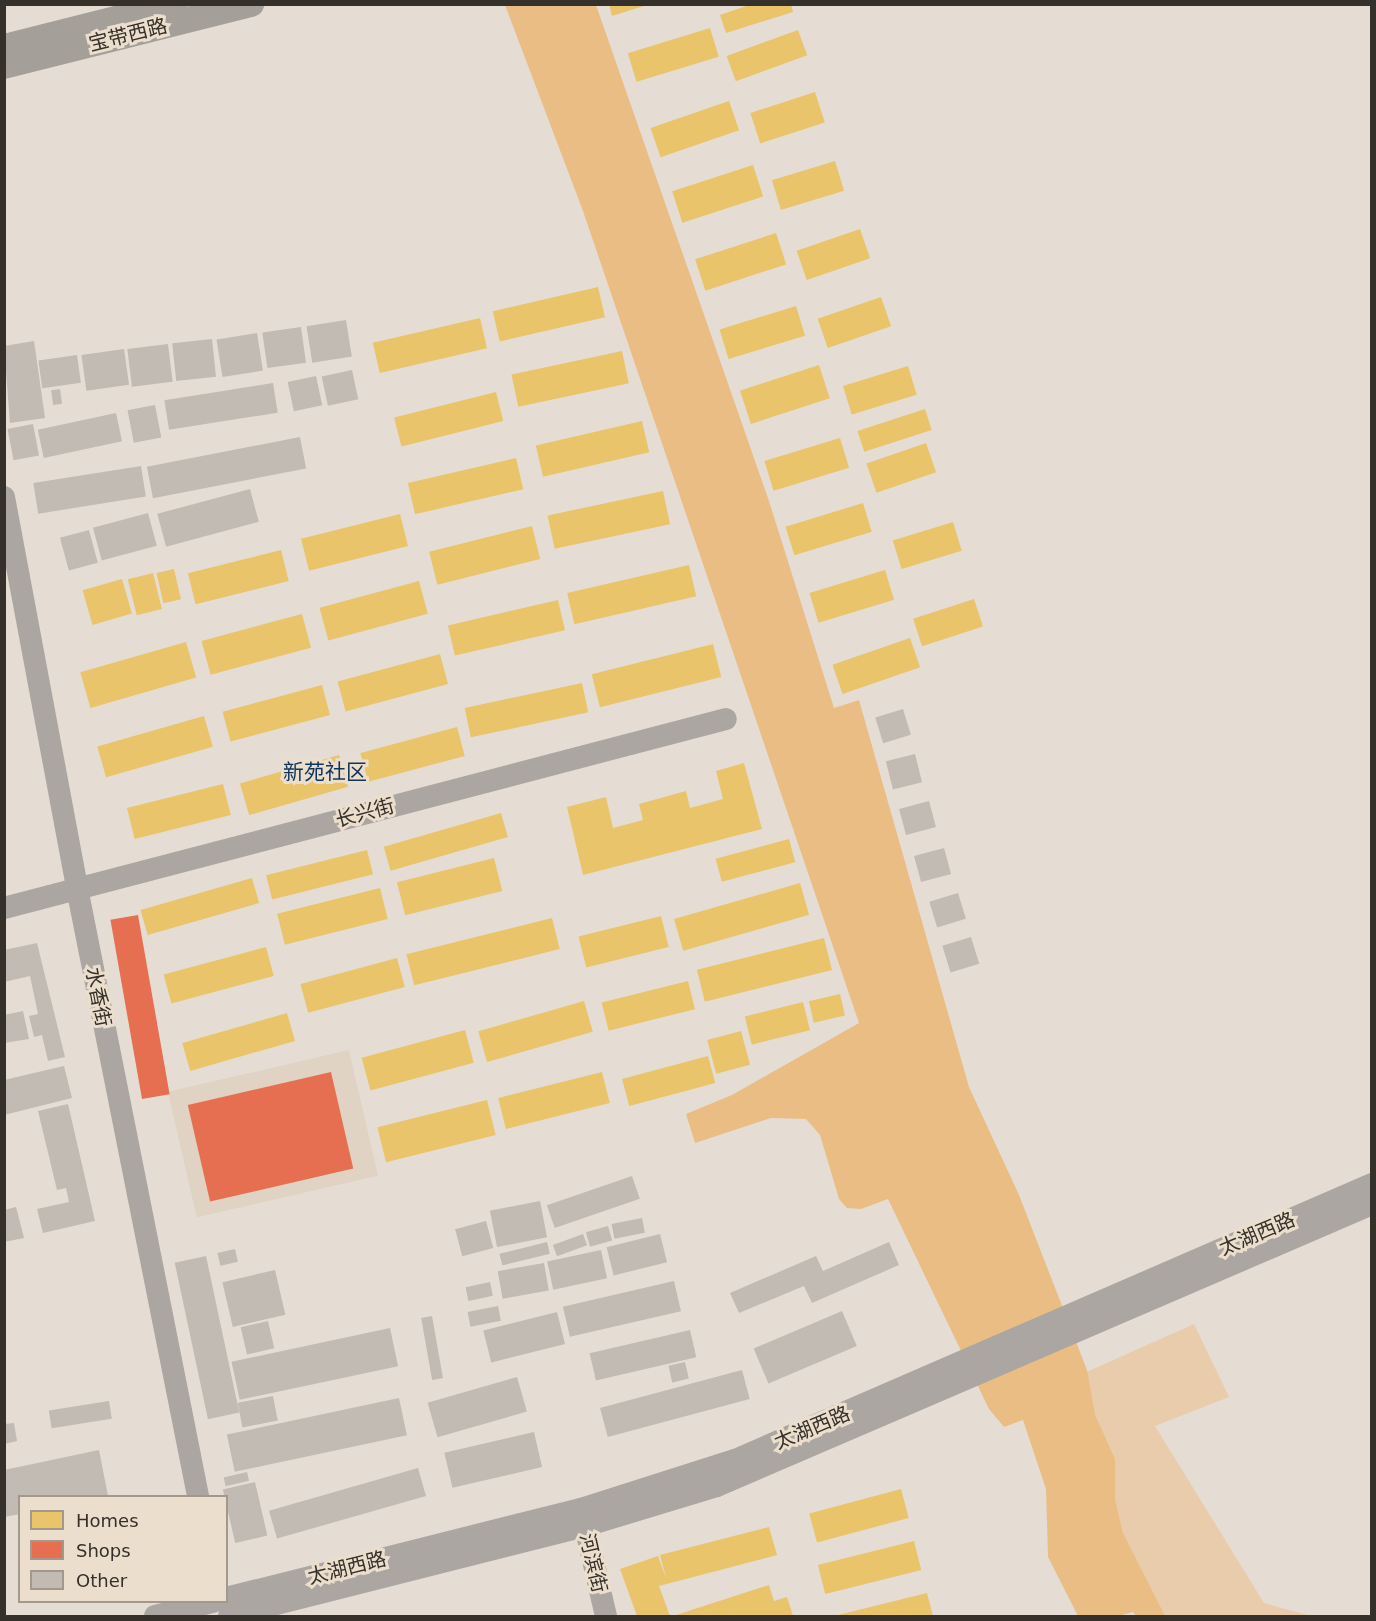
<!DOCTYPE html>
<html>
<head>
<meta charset="utf-8">
<style>
	body { margin:0 }
	#map { position:relative; width:1376px; height:1621px; overflow:hidden; background:#e5ddd4; font-family:"DejaVu Sans","Noto Sans SC",sans-serif }
	div>[style] { position:absolute }
	.built>* { inset:0; background:#e0d3c3; transform-origin:0 0 }
	.green>* { inset:0; background:#e8ccac }
	.water>* { inset:0; background:#e9bd84 }
	.homes>* { inset:0; background:#e9c46a; transform-origin:0 0 }
	.shops>* { inset:0; background:#e76f51; transform-origin:0 0 }
	.building>* { inset:0; background:#c1bbb4; transform-origin:0 0 }
	.secondary>* { height:22px; margin:-11px; padding:0 11px; transform-origin:11px; border-radius:11px; background:#aba6a1 }
	.primary>* { height:26px; margin:-13px; padding:0 13px; transform-origin:13px; border-radius:13px; background:#a4a099 }
	span { translate:-50% -50%; white-space:nowrap; text-align:center; line-height:1.15; -webkit-text-stroke:6px #ecdecd; paint-order:stroke }
	.street-label { font-size:20px; color:#353029 }
	.neighbourhood-label { font-size:21px; color:#0d345a }
	.frame { position:absolute; inset:0; border:6px solid #353029; pointer-events:none }
	.legend { position:absolute; left:18px; top:1495px; width:210px; height:108px; box-sizing:border-box; background:#ecdecd; border:2px solid #a3988b; margin:0; padding:8px 10px; list-style:none; font-size:18px; color:#353029 }
	.legend li { display:flex; align-items:center; gap:12px; height:30px }
	.legend b { width:30px; border:2px solid #a3988b }
</style>
</head>
<body>
<div id="map">
	<div class="built">
		<i style="left:349px;top:1050px;width:129px;height:186px;rotate:77deg"></i>
	</div>
	<div class="green">
		<i style="clip-path:polygon(1194px 1324px,1229px 1397px,1155px 1426px,1264px 1603px,1312px 1616px,1153px 1616px,1064px 1382px)"></i>
	</div>
	<div class="water">
		<i style="clip-path:polygon(505px 5px,596px 5px,769px 501px,834px 708px,859px 700px,969px 1087px,1019px 1195px,1087px 1370px,1095px 1415px,1115px 1459px,1115px 1500px,1123px 1533px,1165px 1616px,1136px 1616px,1133px 1612px,1118px 1616px,1078px 1616px,1048px 1557px,1046px 1489px,1023px 1420px,1004px 1427px,989px 1409px,888px 1199px,861px 1209px,847px 1208px,839px 1199px,820px 1135px,806px 1119px,771px 1118px,695px 1143px,686px 1114px,732px 1095px,859px 1023px,583px 211px)"></i>
	</div>
	<div class="homes">
		<i style="clip-path:polygon(609px 4px,647px 4px,647px 5px,612px 16px)"></i>
		<i style="clip-path:polygon(752px 4px,791px 4px,793px 12px,726px 33px,720px 15px)"></i>
		<i style="left:710px;top:28px;width:30px;height:86px;rotate:73deg"></i>
		<i style="left:798px;top:30px;width:27px;height:76px;rotate:70deg"></i>
		<i style="left:815px;top:92px;width:32px;height:68px;rotate:72deg"></i>
		<i style="left:729px;top:101px;width:31px;height:83px;rotate:71deg"></i>
		<i style="left:835px;top:161px;width:31px;height:66px;rotate:73deg"></i>
		<i style="left:753px;top:165px;width:33px;height:85px;rotate:72deg"></i>
		<i style="left:860px;top:229px;width:31px;height:67px;rotate:71deg"></i>
		<i style="left:776px;top:233px;width:33px;height:85px;rotate:72deg"></i>
		<i style="left:598px;top:287px;width:31px;height:108px;rotate:77deg"></i>
		<i style="left:881px;top:297px;width:31px;height:67px;rotate:71deg"></i>
		<i style="left:796px;top:306px;width:31px;height:80px;rotate:73deg"></i>
		<i style="left:480px;top:318px;width:31px;height:110px;rotate:77deg"></i>
		<i style="left:622px;top:351px;width:33px;height:113px;rotate:78deg"></i>
		<i style="left:819px;top:365px;width:35px;height:83px;rotate:72deg"></i>
		<i style="left:908px;top:366px;width:30px;height:68px;rotate:73deg"></i>
		<i style="left:496px;top:392px;width:30px;height:105px;rotate:76deg"></i>
		<i style="left:925px;top:409px;width:22px;height:71px;rotate:72deg"></i>
		<i style="left:642px;top:421px;width:32px;height:109px;rotate:77deg"></i>
		<i style="left:840px;top:438px;width:31px;height:79px;rotate:73deg"></i>
		<i style="left:926px;top:443px;width:31px;height:63px;rotate:71deg"></i>
		<i style="left:516px;top:458px;width:32px;height:111px;rotate:77deg"></i>
		<i style="left:663px;top:491px;width:34px;height:118px;rotate:78deg"></i>
		<i style="left:863px;top:503px;width:30px;height:81px;rotate:73deg"></i>
		<i style="left:400px;top:514px;width:33px;height:102px;rotate:76deg"></i>
		<i style="left:953px;top:522px;width:30px;height:63px;rotate:73deg"></i>
		<i style="left:532px;top:526px;width:34px;height:106px;rotate:76deg"></i>
		<i style="left:281px;top:550px;width:32px;height:96px;rotate:76deg"></i>
		<i style="left:689px;top:565px;width:32px;height:125px;rotate:77deg"></i>
		<i style="left:174px;top:569px;width:31px;height:18px;rotate:77deg"></i>
		<i style="left:885px;top:570px;width:31px;height:79px;rotate:73deg"></i>
		<i style="left:153px;top:573px;width:37px;height:26px;rotate:76deg"></i>
		<i style="left:122px;top:579px;width:36px;height:41px;rotate:74deg"></i>
		<i style="left:419px;top:581px;width:34px;height:103px;rotate:75deg"></i>
		<i style="left:974px;top:599px;width:29px;height:64px;rotate:72deg"></i>
		<i style="left:558px;top:600px;width:31px;height:113px;rotate:77deg"></i>
		<i style="left:302px;top:614px;width:35px;height:104px;rotate:75deg"></i>
		<i style="left:910px;top:638px;width:31px;height:82px;rotate:71deg"></i>
		<i style="left:186px;top:642px;width:37px;height:110px;rotate:74deg"></i>
		<i style="left:713px;top:644px;width:34px;height:125px;rotate:76deg"></i>
		<i style="left:440px;top:654px;width:31px;height:106px;rotate:75deg"></i>
		<i style="left:582px;top:683px;width:30px;height:120px;rotate:78deg"></i>
		<i style="left:322px;top:685px;width:31px;height:103px;rotate:75deg"></i>
		<i style="left:204px;top:716px;width:32px;height:111px;rotate:74deg"></i>
		<i style="left:457px;top:727px;width:30px;height:100px;rotate:75deg"></i>
		<i style="left:339px;top:755px;width:33px;height:103px;rotate:74deg"></i>
		<i style="clip-path:polygon(744px 763px,762px 829px,583px 875px,567px 807px,606px 797px,613px 828px,643px 820px,639px 804px,686px 791px,690px 808px,723px 799px,716px 771px)"></i>
		<i style="left:223px;top:784px;width:32px;height:99px;rotate:76deg"></i>
		<i style="left:501px;top:813px;width:25px;height:122px;rotate:74deg"></i>
		<i style="left:789px;top:839px;width:24px;height:76px;rotate:75deg"></i>
		<i style="left:367px;top:850px;width:25px;height:104px;rotate:76deg"></i>
		<i style="left:494px;top:858px;width:34px;height:100px;rotate:76deg"></i>
		<i style="left:252px;top:878px;width:26px;height:116px;rotate:74deg"></i>
		<i style="left:800px;top:883px;width:33px;height:131px;rotate:74deg"></i>
		<i style="left:380px;top:888px;width:32px;height:106px;rotate:76deg"></i>
		<i style="left:661px;top:916px;width:32px;height:85px;rotate:76deg"></i>
		<i style="left:552px;top:918px;width:32px;height:150px;rotate:76deg"></i>
		<i style="left:824px;top:938px;width:33px;height:131px;rotate:76deg"></i>
		<i style="left:266px;top:947px;width:30px;height:106px;rotate:75deg"></i>
		<i style="left:397px;top:958px;width:30px;height:100px;rotate:75deg"></i>
		<i style="left:688px;top:981px;width:29px;height:89px;rotate:76deg"></i>
		<i style="left:840px;top:994px;width:22px;height:32px;rotate:77deg"></i>
		<i style="left:584px;top:1001px;width:32px;height:110px;rotate:74deg"></i>
		<i style="left:803px;top:1002px;width:29px;height:60px;rotate:76deg"></i>
		<i style="left:287px;top:1013px;width:29px;height:109px;rotate:74deg"></i>
		<i style="left:465px;top:1030px;width:34px;height:107px;rotate:75deg"></i>
		<i style="left:741px;top:1031px;width:35px;height:35px;rotate:75deg"></i>
		<i style="left:708px;top:1056px;width:28px;height:89px;rotate:75deg"></i>
		<i style="left:602px;top:1072px;width:32px;height:107px;rotate:76deg"></i>
		<i style="left:487px;top:1100px;width:36px;height:113px;rotate:76deg"></i>
		<i style="left:901px;top:1489px;width:30px;height:95px;rotate:75deg"></i>
		<i style="clip-path:polygon(769px 1527px,777px 1555px,659px 1586px,670px 1616px,637px 1616px,620px 1569px,658px 1556px,666px 1578px,660px 1555px)"></i>
		<i style="left:914px;top:1541px;width:30px;height:99px;rotate:76deg"></i>
		<i style="clip-path:polygon(769px 1585px,774px 1601px,787px 1597px,793px 1616px,673px 1616px)"></i>
		<i style="clip-path:polygon(927px 1593px,933px 1616px,834px 1616px)"></i>
	</div>
	<div class="shops">
		<i style="left:138px;top:915px;width:182px;height:28px;rotate:80deg"></i>
		<i style="left:331px;top:1072px;width:99px;height:147px;rotate:77deg"></i>
	</div>
	<div class="building">
		<i style="left:346px;top:320px;width:37px;height:40px;rotate:81deg"></i>
		<i style="left:301px;top:327px;width:36px;height:39px;rotate:82deg"></i>
		<i style="left:257px;top:333px;width:38px;height:41px;rotate:81deg"></i>
		<i style="left:212px;top:339px;width:38px;height:40px;rotate:84deg"></i>
		<i style="clip-path:polygon(34px 341px,45px 418px,10px 423px,4px 346px)"></i>
		<i style="left:168px;top:344px;width:38px;height:41px;rotate:83deg"></i>
		<i style="left:124px;top:349px;width:36px;height:43px;rotate:82deg"></i>
		<i style="left:77px;top:355px;width:28px;height:39px;rotate:82deg"></i>
		<i style="left:352px;top:370px;width:30px;height:31px;rotate:78deg"></i>
		<i style="left:316px;top:376px;width:30px;height:29px;rotate:78deg"></i>
		<i style="left:273px;top:383px;width:30px;height:110px;rotate:81deg"></i>
		<i style="left:60px;top:389px;width:15px;height:9px;rotate:82deg"></i>
		<i style="left:155px;top:405px;width:33px;height:28px;rotate:79deg"></i>
		<i style="left:116px;top:413px;width:29px;height:80px;rotate:78deg"></i>
		<i style="left:33px;top:424px;width:32px;height:26px;rotate:79deg"></i>
		<i style="left:300px;top:437px;width:32px;height:156px;rotate:79deg"></i>
		<i style="left:141px;top:466px;width:31px;height:109px;rotate:81deg"></i>
		<i style="left:250px;top:489px;width:34px;height:96px;rotate:75deg"></i>
		<i style="left:148px;top:513px;width:34px;height:57px;rotate:75deg"></i>
		<i style="left:89px;top:530px;width:34px;height:30px;rotate:75deg"></i>
		<i style="left:903px;top:709px;width:27px;height:29px;rotate:73deg"></i>
		<i style="left:915px;top:754px;width:29px;height:30px;rotate:76deg"></i>
		<i style="left:929px;top:801px;width:27px;height:31px;rotate:75deg"></i>
		<i style="left:944px;top:848px;width:27px;height:31px;rotate:75deg"></i>
		<i style="left:958px;top:893px;width:27px;height:30px;rotate:73deg"></i>
		<i style="left:971px;top:937px;width:28px;height:30px;rotate:73deg"></i>
		<i style="clip-path:polygon(37px 943px,65px 1057px,48px 1061px,42px 1035px,34px 1037px,29px 1016px,38px 1014px,30px 976px,4px 982px,4px 950px)"></i>
		<i style="clip-path:polygon(23px 1011px,29px 1039px,4px 1043px,4px 1015px)"></i>
		<i style="clip-path:polygon(64px 1066px,72px 1098px,4px 1115px,4px 1080px)"></i>
		<i style="clip-path:polygon(68px 1104px,95px 1221px,43px 1233px,37px 1209px,69px 1202px,66px 1188px,57px 1190px,38px 1111px)"></i>
		<i style="left:632px;top:1176px;width:24px;height:90px;rotate:71deg"></i>
		<i style="left:540px;top:1201px;width:37px;height:51px;rotate:79deg"></i>
		<i style="clip-path:polygon(16px 1207px,24px 1238px,4px 1242px,4px 1210px)"></i>
		<i style="left:642px;top:1218px;width:15px;height:31px;rotate:79deg"></i>
		<i style="left:486px;top:1221px;width:28px;height:32px;rotate:75deg"></i>
		<i style="left:608px;top:1226px;width:15px;height:23px;rotate:74deg"></i>
		<i style="left:583px;top:1234px;width:12px;height:32px;rotate:70deg"></i>
		<i style="left:660px;top:1234px;width:29px;height:55px;rotate:76deg"></i>
		<i style="left:547px;top:1242px;width:12px;height:49px;rotate:76deg"></i>
		<i style="clip-path:polygon(889px 1242px,899px 1265px,812px 1303px,804px 1286px,739px 1313px,730px 1293px,816px 1256px,823px 1271px)"></i>
		<i style="left:235px;top:1249px;width:13px;height:18px;rotate:77deg"></i>
		<i style="left:601px;top:1250px;width:29px;height:55px;rotate:78deg"></i>
		<i style="left:206px;top:1256px;width:160px;height:32px;rotate:78deg"></i>
		<i style="left:544px;top:1263px;width:28px;height:47px;rotate:80deg"></i>
		<i style="left:275px;top:1270px;width:46px;height:54px;rotate:77deg"></i>
		<i style="left:674px;top:1281px;width:31px;height:114px;rotate:77deg"></i>
		<i style="left:490px;top:1282px;width:14px;height:25px;rotate:78deg"></i>
		<i style="left:498px;top:1306px;width:15px;height:31px;rotate:79deg"></i>
		<i style="left:842px;top:1311px;width:38px;height:96px;rotate:67deg"></i>
		<i style="left:557px;top:1312px;width:33px;height:76px;rotate:76deg"></i>
		<i style="left:432px;top:1316px;width:63px;height:11px;rotate:80deg"></i>
		<i style="left:268px;top:1321px;width:28px;height:28px;rotate:77deg"></i>
		<i style="left:390px;top:1328px;width:39px;height:162px;rotate:78deg"></i>
		<i style="left:690px;top:1330px;width:28px;height:103px;rotate:77deg"></i>
		<i style="left:685px;top:1362px;width:17px;height:17px;rotate:77deg"></i>
		<i style="left:742px;top:1370px;width:30px;height:147px;rotate:75deg"></i>
		<i style="left:517px;top:1377px;width:36px;height:93px;rotate:74deg"></i>
		<i style="left:273px;top:1396px;width:25px;height:36px;rotate:79deg"></i>
		<i style="left:399px;top:1398px;width:38px;height:176px;rotate:78deg"></i>
		<i style="left:109px;top:1401px;width:18px;height:61px;rotate:81deg"></i>
		<i style="clip-path:polygon(14px 1423px,17px 1441px,4px 1444px,4px 1424px)"></i>
		<i style="left:534px;top:1432px;width:36px;height:92px;rotate:77deg"></i>
		<i style="clip-path:polygon(99px 1450px,108px 1496px,20px 1496px,20px 1514px,4px 1517px,4px 1470px)"></i>
		<i style="left:418px;top:1468px;width:29px;height:155px;rotate:74deg"></i>
		<i style="left:247px;top:1472px;width:9px;height:24px;rotate:77deg"></i>
		<i style="left:255px;top:1482px;width:55px;height:33px;rotate:77deg"></i>
	</div>
	<div class="secondary">
		<i style="left:4px;top:497px;width:398px;rotate:79.4deg"></i>
		<i style="left:77px;top:888px;width:620px;rotate:78.74deg"></i>
		<i style="left:4px;top:908px;width:746px;rotate:-14.67deg"></i>
		<i style="left:582px;top:1513px;width:106px;rotate:76.9deg"></i>
		<i style="left:226px;top:1598px;width:366px;rotate:-14.1deg"></i>
		<i style="left:581px;top:1509px;width:162px;rotate:-17.7deg"></i>
		<i style="left:735px;top:1460px;width:694px;rotate:-23.43deg"></i>
		<i style="left:155px;top:1616px;width:60px;rotate:-13.6deg"></i>
		<i style="left:229px;top:1616px;width:367px;rotate:-14.2deg"></i>
		<i style="left:585px;top:1526px;width:138px;rotate:-16.9deg"></i>
		<i style="left:717px;top:1486px;width:713px;rotate:-23.29deg"></i>
	</div>
	<div class="primary">
		<i style="left:4px;top:47px;width:176px;rotate:-14.1deg"></i>
		<i style="left:4px;top:66px;width:255px;rotate:-14.1deg"></i>
	</div>
	<div class="street-label">
		<span style="left:128px;top:35px;rotate:-14deg">宝带西路</span>
		<span style="left:365px;top:813px;rotate:-15deg">长兴街</span>
		<span style="left:98px;top:997px;rotate:79deg">水香街</span>
		<span style="left:1257px;top:1234px;rotate:-23deg">太湖西路</span>
		<span style="left:812px;top:1428px;rotate:-23deg">太湖西路</span>
		<span style="left:593px;top:1563px;rotate:77deg">河滨街</span>
		<span style="left:347px;top:1568px;rotate:-14deg">太湖西路</span>
	</div>
	<div class="neighbourhood-label">
		<span style="left:325px;top:772px">新苑社区</span>
	</div>
	<div class="frame"></div>
	<ul class="legend">
	<li><b style="height:16px;background:#e9c46a"></b>Homes</li>
	<li><b style="height:16px;background:#e76f51"></b>Shops</li>
	<li><b style="height:16px;background:#c1bbb4"></b>Other</li>
	</ul>
</div>
</body>
</html>
